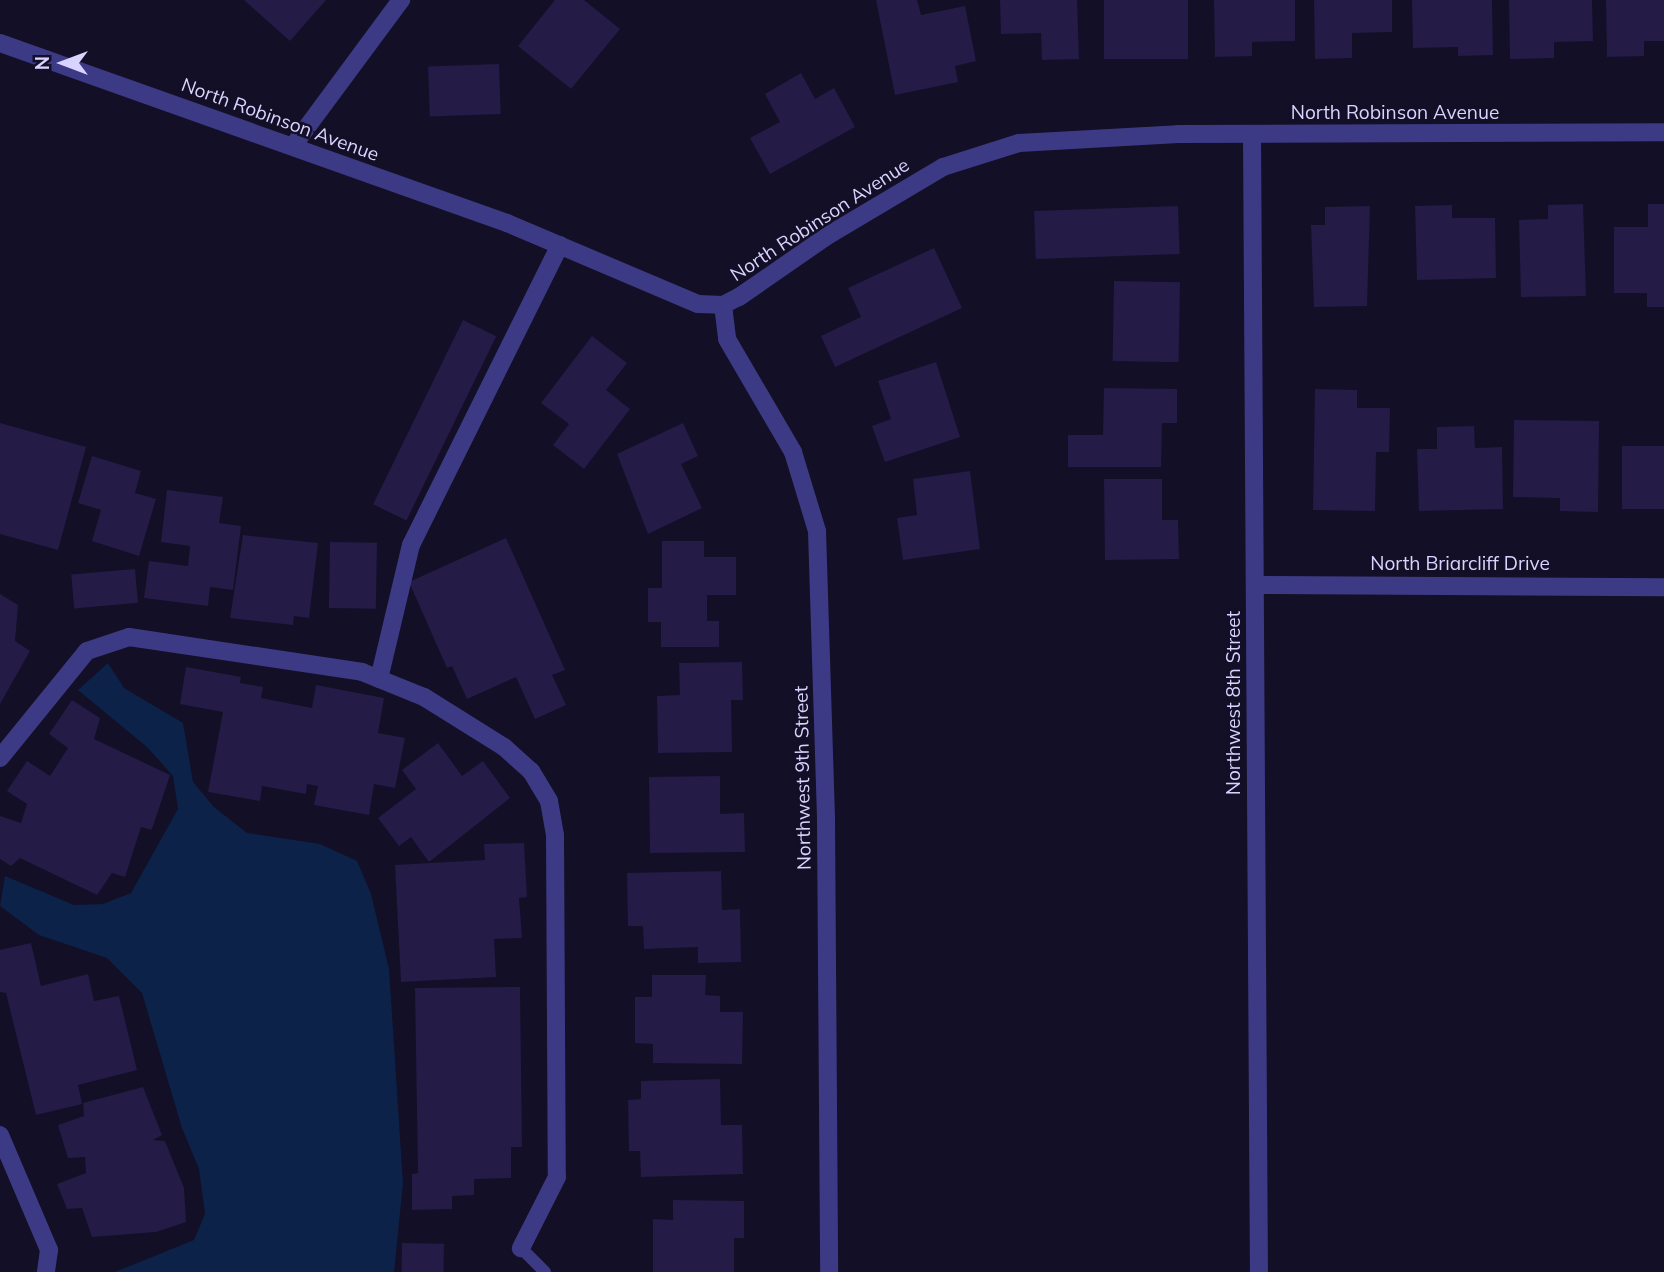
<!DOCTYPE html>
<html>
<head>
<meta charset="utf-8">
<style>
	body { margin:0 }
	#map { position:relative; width:1664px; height:1272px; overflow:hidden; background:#130f26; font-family:Mulish,sans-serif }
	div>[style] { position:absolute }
	.water>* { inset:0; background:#0c2248 }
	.building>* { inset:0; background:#241b47; transform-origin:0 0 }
	.service>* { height:12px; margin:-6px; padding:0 6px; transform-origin:6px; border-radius:6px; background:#3d3a85 }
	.minor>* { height:18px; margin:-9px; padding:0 9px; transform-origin:9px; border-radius:9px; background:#3d3a85 }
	span { translate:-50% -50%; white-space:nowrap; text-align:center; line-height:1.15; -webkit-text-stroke:5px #130f26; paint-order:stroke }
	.street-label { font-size:19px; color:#d9d4ff }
	.north { position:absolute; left:28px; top:28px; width:70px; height:70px; -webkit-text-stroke:5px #130f26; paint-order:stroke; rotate:270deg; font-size:19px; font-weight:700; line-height:28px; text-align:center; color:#d9d4ff }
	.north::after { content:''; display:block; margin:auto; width:24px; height:32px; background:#d9d4ff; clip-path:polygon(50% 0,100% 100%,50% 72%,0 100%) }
</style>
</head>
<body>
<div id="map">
	<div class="water">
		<i style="clip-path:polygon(108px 663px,124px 688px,183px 723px,193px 782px,214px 807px,247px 833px,320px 844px,357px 861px,371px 894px,389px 969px,403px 1183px,394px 1272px,115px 1272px,194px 1240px,205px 1214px,199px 1169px,182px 1128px,142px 993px,107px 958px,39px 935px,0 906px,5px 876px,74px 905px,103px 904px,131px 893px,178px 809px,173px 776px,147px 747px,78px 690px)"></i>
	</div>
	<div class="building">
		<i style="clip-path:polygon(244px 0,326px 0,290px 41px)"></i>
		<i style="clip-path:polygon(555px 0,584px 0,620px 29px,571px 89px,518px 46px)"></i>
		<i style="clip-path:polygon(876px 0,917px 0,921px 15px,965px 6px,976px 61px,955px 66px,958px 82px,895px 95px)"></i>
		<i style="clip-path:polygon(1000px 0,1077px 0,1079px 59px,1042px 60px,1041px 33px,1001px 34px)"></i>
		<i style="left:1104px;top:0;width:84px;height:59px"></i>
		<i style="clip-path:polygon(1214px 0,1295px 0,1295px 41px,1252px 42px,1252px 56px,1215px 57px)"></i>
		<i style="clip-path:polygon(1314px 0,1392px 0,1392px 32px,1352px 33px,1352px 58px,1315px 59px)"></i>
		<i style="clip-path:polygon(1412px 0,1492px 0,1493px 55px,1458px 56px,1458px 47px,1413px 48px)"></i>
		<i style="clip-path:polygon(1509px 0,1592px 0,1593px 41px,1554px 42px,1554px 58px,1510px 59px)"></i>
		<i style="clip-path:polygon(1606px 0,1664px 0,1664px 41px,1644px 41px,1644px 56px,1607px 57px)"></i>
		<i style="left:499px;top:64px;width:50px;height:71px;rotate:88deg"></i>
		<i style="clip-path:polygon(801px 73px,815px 99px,834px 88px,855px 127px,770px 174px,750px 138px,780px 122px,765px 94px)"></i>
		<i style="clip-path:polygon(1583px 204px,1586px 296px,1521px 297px,1519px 220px,1548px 219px,1548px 205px)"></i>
		<i style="clip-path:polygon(1648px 204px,1664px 204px,1664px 307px,1647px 307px,1647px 293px,1614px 293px,1614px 227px,1648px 227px)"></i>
		<i style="clip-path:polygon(1452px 205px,1452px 218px,1495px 218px,1496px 278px,1417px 280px,1415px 206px)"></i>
		<i style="left:1178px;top:206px;width:48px;height:144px;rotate:88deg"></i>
		<i style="clip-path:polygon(1370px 206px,1367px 306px,1314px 307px,1311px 225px,1325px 225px,1325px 207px)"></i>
		<i style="clip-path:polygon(934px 248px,962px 308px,835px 367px,821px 336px,861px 317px,848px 288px)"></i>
		<i style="left:1114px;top:281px;width:66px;height:80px;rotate:1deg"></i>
		<i style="left:463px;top:320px;width:37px;height:205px;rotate:26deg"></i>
		<i style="clip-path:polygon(592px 336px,627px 363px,606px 390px,630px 409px,584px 469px,553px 445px,569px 424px,541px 403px)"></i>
		<i style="clip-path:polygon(936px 362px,960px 437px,885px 462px,872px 426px,891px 419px,878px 381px)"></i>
		<i style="clip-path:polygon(1104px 388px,1177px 389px,1177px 423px,1162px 423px,1161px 467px,1068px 467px,1068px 435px,1103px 435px)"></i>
		<i style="clip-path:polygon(1315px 389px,1357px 390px,1357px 408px,1390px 408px,1389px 452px,1376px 452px,1375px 511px,1313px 510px)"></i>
		<i style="clip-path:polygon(1514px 420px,1599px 421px,1598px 512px,1560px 511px,1560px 498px,1513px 497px)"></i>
		<i style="clip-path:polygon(0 423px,86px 447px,58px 550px,0 534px)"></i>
		<i style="clip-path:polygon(683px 423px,698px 456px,681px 464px,702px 508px,648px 534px,617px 454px)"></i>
		<i style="clip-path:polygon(1474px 426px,1475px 448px,1502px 447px,1503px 509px,1419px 511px,1417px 449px,1437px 449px,1437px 427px)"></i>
		<i style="left:1664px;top:446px;width:63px;height:42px;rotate:90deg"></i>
		<i style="clip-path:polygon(92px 456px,141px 471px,135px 493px,156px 499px,139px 556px,92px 541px,101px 510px,78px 503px)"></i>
		<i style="clip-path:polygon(970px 471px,980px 549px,903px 560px,897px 518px,917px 515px,913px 479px)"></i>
		<i style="clip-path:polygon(1104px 479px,1162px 479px,1162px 520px,1178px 520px,1179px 559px,1105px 560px)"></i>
		<i style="clip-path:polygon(167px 490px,223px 497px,219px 523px,241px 526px,233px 590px,210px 587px,208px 606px,144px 598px,149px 561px,188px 566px,190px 546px,161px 542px)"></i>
		<i style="clip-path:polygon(243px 535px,318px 543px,309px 618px,294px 616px,293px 625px,230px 618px)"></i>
		<i style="clip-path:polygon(506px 538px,565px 670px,552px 675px,566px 705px,535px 719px,516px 677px,467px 699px,452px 666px,447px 668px,409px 582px)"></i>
		<i style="clip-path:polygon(662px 541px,704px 541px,704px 557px,736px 557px,736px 595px,707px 595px,707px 621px,719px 621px,719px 647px,661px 647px,661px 622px,648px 622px,648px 588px,662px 588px)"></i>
		<i style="left:330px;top:542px;width:47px;height:66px;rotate:1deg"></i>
		<i style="left:135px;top:569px;width:34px;height:64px;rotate:85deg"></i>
		<i style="clip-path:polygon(0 594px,18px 605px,15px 641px,30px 651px,0 704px)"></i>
		<i style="clip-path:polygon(742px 662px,743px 700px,731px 700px,732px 752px,658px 753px,657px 696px,680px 695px,679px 663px)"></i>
		<i style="clip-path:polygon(186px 667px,241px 677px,240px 683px,263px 687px,261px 698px,312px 708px,316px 685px,384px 698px,378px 733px,405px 738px,395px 788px,374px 784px,369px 815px,314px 805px,318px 786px,307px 784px,306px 794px,262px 786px,260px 801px,208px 792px,223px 712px,180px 704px)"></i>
		<i style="clip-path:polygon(72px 700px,100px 718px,94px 739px,170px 775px,153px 826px,151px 830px,141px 827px,125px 877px,112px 873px,97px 895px,20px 858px,11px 866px,0 859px,0 816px,21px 823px,27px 804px,7px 791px,27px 761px,50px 776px,68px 748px,49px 734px)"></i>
		<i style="clip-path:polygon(438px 743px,462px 776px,483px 761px,510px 798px,429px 862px,411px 837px,399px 846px,378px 818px,416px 789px,402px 770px)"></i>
		<i style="clip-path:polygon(720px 776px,720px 814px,744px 813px,745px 852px,650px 853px,649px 777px)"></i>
		<i style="clip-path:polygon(524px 843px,527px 897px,519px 898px,522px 938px,494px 939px,496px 977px,401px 982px,395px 865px,485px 860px,484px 844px)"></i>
		<i style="clip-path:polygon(721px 871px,722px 910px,740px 909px,741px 962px,698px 963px,698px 947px,644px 949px,643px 926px,628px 926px,627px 873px)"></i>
		<i style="clip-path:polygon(31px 943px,41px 986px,88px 974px,94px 1001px,119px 996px,137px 1070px,78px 1085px,82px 1104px,36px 1115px,6px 993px,0 992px,0 950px)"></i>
		<i style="clip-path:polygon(652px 975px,706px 975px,705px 995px,720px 996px,720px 1012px,743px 1012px,742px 1064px,653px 1063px,653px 1044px,635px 1043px,635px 997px,652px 997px)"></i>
		<i style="clip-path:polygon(520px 987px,522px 1147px,511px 1147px,511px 1178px,474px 1179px,474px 1195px,452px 1196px,452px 1209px,412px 1210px,412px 1174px,418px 1173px,415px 988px)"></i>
		<i style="clip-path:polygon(720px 1079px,721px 1125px,742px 1125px,743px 1174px,641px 1177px,640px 1151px,629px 1151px,628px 1100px,641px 1099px,641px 1081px)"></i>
		<i style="clip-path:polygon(143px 1087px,162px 1135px,153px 1140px,165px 1141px,184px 1188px,186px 1222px,156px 1232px,92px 1237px,82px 1208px,67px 1209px,57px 1184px,86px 1173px,85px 1157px,68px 1158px,58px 1125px,84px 1116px,83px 1103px)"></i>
		<i style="clip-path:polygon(673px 1200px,744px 1201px,744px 1238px,734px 1238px,734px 1272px,653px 1272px,653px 1219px,673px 1220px)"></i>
		<i style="left:402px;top:1243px;width:42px;height:29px;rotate:1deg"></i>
	</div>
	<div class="service">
		<i style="left:521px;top:1248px;width:34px;rotate:45deg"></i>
	</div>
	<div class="minor">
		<i style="left:0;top:43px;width:538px;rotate:19.55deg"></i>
		<i style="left:507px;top:223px;width:207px;rotate:23deg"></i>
		<i style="left:698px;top:304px;width:25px;rotate:2deg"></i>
		<i style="left:723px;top:305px;width:18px;rotate:-27deg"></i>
		<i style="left:739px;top:297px;width:107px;rotate:-34.7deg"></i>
		<i style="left:827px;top:236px;width:135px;rotate:-30.7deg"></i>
		<i style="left:943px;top:167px;width:80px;rotate:-17.5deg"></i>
		<i style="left:1019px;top:143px;width:159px;rotate:-3.2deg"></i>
		<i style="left:1178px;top:134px;width:486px;rotate:-0.2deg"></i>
		<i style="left:1252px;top:135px;width:1137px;rotate:89.65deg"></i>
		<i style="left:293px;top:146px;width:182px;rotate:-53.5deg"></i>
		<i style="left:723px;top:305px;width:34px;rotate:83deg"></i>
		<i style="left:727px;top:339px;width:131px;rotate:59.7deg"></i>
		<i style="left:793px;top:452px;width:83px;rotate:73.1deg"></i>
		<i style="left:817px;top:531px;width:288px;rotate:88.2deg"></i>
		<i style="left:826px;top:819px;width:453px;rotate:89.6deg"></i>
		<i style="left:1255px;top:585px;width:409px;rotate:0.3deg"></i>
		<i style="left:379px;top:679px;width:138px;rotate:-76.6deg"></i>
		<i style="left:411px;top:545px;width:335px;rotate:-63.6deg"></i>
		<i style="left:0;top:758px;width:138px;rotate:-50.9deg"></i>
		<i style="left:87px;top:651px;width:44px;rotate:-18.4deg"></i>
		<i style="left:129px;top:637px;width:236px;rotate:8.5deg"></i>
		<i style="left:362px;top:672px;width:67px;rotate:22deg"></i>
		<i style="left:424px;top:697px;width:94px;rotate:32deg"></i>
		<i style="left:504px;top:747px;width:36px;rotate:42deg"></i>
		<i style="left:531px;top:771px;width:35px;rotate:59deg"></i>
		<i style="left:549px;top:801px;width:35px;rotate:80deg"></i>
		<i style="left:555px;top:835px;width:342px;rotate:89.7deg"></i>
		<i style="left:557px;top:1177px;width:80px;rotate:116.9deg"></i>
		<i style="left:0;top:1135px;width:125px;rotate:66.9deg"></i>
		<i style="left:49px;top:1250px;width:22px;rotate:98deg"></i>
	</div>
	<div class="street-label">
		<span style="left:1395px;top:113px">North Robinson Avenue</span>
		<span style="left:280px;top:120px;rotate:20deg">North Robinson Avenue</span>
		<span style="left:820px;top:220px;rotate:-33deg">North Robinson Avenue</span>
		<span style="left:1460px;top:564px">North Briarcliff Drive</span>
		<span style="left:1234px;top:703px;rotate:-90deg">Northwest 8th Street</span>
		<span style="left:803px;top:778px;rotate:-91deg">Northwest 9th Street</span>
	</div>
	<div class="north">N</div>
</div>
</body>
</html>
